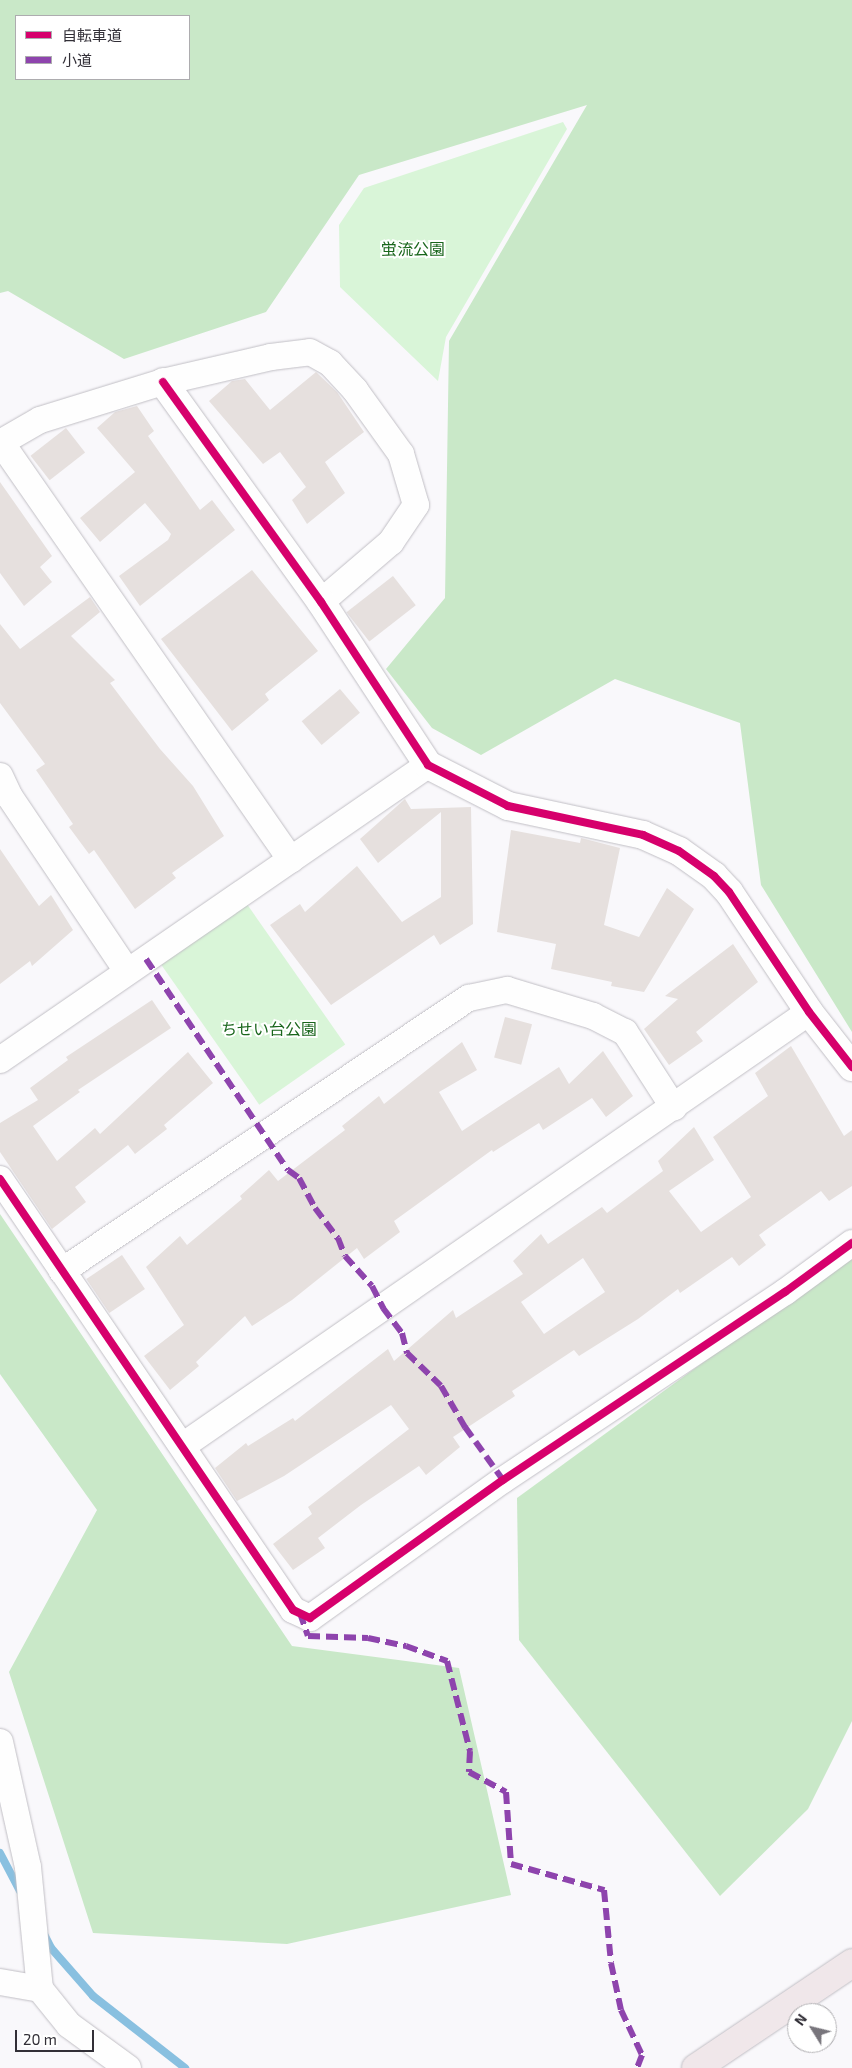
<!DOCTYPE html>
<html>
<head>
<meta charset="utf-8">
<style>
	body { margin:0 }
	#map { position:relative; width:852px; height:2068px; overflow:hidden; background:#f9f8fb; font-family:"Exo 2","Noto Sans JP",sans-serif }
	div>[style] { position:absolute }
	.green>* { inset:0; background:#d9f5d8; transform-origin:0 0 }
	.forest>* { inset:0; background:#c9e8c8 }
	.stream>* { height:8px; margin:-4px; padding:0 4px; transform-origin:4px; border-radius:4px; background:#89c0e0 }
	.building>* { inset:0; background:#e6e0de; transform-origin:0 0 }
	.roads { filter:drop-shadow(0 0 1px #c1bfc5) drop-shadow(0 0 1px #c1bfc5) }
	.minor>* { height:26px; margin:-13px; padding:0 13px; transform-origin:13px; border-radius:13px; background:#fefefe }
	.tertiary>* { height:28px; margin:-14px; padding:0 14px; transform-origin:14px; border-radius:14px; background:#fefefe }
	.primary>* { height:28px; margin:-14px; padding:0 14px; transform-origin:14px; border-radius:14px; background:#f0e7ea }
	.quiet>* { height:6px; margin-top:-3px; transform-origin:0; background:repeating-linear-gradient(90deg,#8e44ad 0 12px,transparent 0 18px) }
	.cycleway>* { height:8px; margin:-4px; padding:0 4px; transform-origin:4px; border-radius:4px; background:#d6006c }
	span { translate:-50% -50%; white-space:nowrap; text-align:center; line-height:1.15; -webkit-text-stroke:4px #fff; paint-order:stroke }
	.park-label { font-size:16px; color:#19661c }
	.legend { position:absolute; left:15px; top:15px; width:175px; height:65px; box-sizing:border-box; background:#fff; border:1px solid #adacaf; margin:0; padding:6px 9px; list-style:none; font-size:15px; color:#322f37 }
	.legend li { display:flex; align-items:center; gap:10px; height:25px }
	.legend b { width:25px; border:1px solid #adacaf }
	.north { position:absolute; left:787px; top:2003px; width:50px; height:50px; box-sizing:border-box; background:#fff; border:1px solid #adacaf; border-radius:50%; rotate:306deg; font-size:14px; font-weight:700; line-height:20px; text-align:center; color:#322f37 }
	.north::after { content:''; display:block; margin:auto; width:18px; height:22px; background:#78757c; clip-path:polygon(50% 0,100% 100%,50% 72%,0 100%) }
	.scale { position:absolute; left:15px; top:2030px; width:79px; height:22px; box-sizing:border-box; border:2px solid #322f37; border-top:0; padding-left:6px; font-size:15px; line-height:18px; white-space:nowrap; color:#322f37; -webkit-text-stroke:4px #fff; paint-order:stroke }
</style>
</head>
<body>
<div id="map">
	<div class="green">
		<i style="clip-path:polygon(563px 122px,567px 129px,446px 337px,438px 381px,340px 287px,339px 225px,364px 188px)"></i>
		<i style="left:242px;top:897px;width:180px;height:105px;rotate:55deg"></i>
	</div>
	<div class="forest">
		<i style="clip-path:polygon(evenodd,0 0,852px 0,852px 1032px,761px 885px,740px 723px,615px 679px,481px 755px,432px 728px,386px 669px,445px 598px,449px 341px,587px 105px,359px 175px,266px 312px,124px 359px,8px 291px,0 293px,0 0,189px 16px,189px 79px,16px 79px,16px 16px,189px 16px)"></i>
		<i style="clip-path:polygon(0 1214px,292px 1646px,459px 1668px,511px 1895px,287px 1944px,93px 1933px,9px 1672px,97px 1510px,0 1374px)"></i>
		<i style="clip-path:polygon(852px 1254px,852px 1721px,808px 1809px,720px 1896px,519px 1640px,517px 1498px)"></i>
	</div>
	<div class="stream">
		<i style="left:0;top:1853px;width:43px;rotate:62.2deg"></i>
		<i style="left:44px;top:1934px;width:16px;rotate:63deg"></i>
		<i style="left:51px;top:1948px;width:64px;rotate:48.8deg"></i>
		<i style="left:93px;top:1996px;width:117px;rotate:38deg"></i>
	</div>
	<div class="building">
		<i style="clip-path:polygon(316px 372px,337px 392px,364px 432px,325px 462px,345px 493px,307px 524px,292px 500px,306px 487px,280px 452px,263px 464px,209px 401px,232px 381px,245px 379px,270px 410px)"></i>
		<i style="clip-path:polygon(137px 406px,154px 431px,148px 436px,200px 510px,212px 500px,235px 530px,140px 606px,119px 576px,168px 540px,171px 534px,145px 503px,100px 542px,80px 518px,135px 472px,97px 428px,115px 412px)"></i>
		<i style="left:66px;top:428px;width:31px;height:45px;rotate:52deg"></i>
		<i style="clip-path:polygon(0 482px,52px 556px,40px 567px,52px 582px,24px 606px,0 573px)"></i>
		<i style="clip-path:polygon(252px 570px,318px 651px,265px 694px,269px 700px,232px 731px,161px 639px)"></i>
		<i style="left:393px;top:576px;width:37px;height:59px;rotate:52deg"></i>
		<i style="clip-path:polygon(90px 597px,100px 612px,71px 636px,115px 680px,110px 683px,160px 749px,193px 786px,224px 836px,172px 873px,176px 878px,135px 909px,94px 850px,89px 854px,69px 827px,73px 824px,36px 770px,45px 764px,0 703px,0 624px,20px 649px)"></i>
		<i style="left:340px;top:689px;width:31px;height:50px;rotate:50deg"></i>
		<i style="clip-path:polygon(405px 799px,411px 809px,471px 807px,473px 924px,440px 945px,434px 935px,331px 1005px,270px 925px,300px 904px,305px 912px,357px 866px,402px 922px,441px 897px,441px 812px,378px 863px,360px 839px)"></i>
		<i style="clip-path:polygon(511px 830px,580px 843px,581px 838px,620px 848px,604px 925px,639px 937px,667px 888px,694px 909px,644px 992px,611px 986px,612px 982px,551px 969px,556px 944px,497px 932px)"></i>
		<i style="clip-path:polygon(0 849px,39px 906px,51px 895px,73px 930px,32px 966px,30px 961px,0 984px)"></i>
		<i style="clip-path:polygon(733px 944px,758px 982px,696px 1032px,703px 1041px,669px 1065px,644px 1029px,678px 999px,665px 996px)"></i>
		<i style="clip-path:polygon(152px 1000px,171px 1028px,78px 1090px,80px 1092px,33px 1126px,57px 1161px,95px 1128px,100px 1134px,188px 1052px,213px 1083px,164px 1125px,167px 1129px,135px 1154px,128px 1145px,75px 1187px,86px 1202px,52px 1229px,0 1152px,0 1123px,38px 1100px,30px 1088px,68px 1060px,66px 1057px)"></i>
		<i style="left:505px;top:1017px;width:28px;height:42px;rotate:15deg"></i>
		<i style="clip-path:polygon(462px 1042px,477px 1070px,439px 1092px,462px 1131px,559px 1067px,569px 1084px,603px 1051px,633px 1096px,606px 1117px,592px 1098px,543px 1130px,539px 1123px,493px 1152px,492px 1150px,394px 1221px,400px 1232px,364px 1259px,357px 1248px,292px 1300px,252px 1326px,245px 1316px,196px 1362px,199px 1366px,170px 1390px,144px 1356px,184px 1325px,146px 1267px,180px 1236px,187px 1245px,242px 1199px,240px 1196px,269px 1170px,278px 1181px,345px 1130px,342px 1126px,379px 1096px,384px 1104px)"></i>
		<i style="clip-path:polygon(evenodd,791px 1046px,844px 1136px,852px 1130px,852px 1186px,829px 1201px,821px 1191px,759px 1235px,766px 1245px,739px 1266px,732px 1257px,680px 1293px,678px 1289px,638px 1319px,579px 1356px,574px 1350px,512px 1391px,515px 1396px,453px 1437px,460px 1447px,426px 1475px,419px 1466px,361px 1505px,318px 1538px,325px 1548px,293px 1570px,273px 1544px,312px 1514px,308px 1507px,409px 1429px,391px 1405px,284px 1476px,237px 1501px,215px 1468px,246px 1443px,248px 1446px,293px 1418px,295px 1421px,388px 1349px,394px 1361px,453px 1310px,456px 1318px,523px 1274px,513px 1261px,541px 1234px,548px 1244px,602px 1207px,607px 1213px,663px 1171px,658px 1161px,694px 1127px,714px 1160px,669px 1191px,701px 1232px,751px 1197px,713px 1137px,768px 1096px,755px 1073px,791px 1046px,583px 1258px,605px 1292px,544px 1334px,521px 1302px,583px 1258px)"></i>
		<i style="left:122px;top:1255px;width:41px;height:43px;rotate:56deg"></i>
	</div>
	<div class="roads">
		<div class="minor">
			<i style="left:0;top:441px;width:510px;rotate:55.22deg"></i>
			<i style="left:0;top:443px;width:46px;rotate:-29.9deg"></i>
			<i style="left:40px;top:420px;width:129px;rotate:-17.2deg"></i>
			<i style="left:163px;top:382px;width:111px;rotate:-13deg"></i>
			<i style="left:271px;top:357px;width:39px;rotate:-7deg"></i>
			<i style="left:310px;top:352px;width:23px;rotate:29deg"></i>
			<i style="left:330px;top:363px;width:37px;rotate:47deg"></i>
			<i style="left:355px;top:390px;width:79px;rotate:54.3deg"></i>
			<i style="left:401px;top:454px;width:53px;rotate:73.6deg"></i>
			<i style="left:416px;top:505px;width:45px;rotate:124deg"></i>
			<i style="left:391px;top:542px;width:92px;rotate:139.4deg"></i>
			<i style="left:0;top:776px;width:23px;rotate:65deg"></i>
			<i style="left:10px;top:797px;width:210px;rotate:56.1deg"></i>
			<i style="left:0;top:1060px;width:520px;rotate:-34.58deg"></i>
			<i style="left:0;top:1179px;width:521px;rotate:55.79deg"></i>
			<i style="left:293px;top:1610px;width:19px;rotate:25deg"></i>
			<i style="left:310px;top:1618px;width:237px;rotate:-35.6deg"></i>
			<i style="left:503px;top:1480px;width:339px;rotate:-33.7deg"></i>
			<i style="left:785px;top:1292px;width:83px;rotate:-36.2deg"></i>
			<i style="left:62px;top:1271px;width:490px;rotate:-33.9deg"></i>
			<i style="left:469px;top:998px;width:39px;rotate:-12deg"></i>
			<i style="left:507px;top:990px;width:90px;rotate:16.8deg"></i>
			<i style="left:593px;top:1016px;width:36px;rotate:27deg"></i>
			<i style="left:625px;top:1032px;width:90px;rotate:57.2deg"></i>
			<i style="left:184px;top:1445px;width:760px;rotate:-34.71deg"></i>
			<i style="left:0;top:1742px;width:128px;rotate:77.4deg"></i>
			<i style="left:28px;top:1867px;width:123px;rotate:84.4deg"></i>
			<i style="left:40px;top:1989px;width:46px;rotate:51.1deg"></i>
			<i style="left:69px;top:2025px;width:73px;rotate:36.1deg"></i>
			<i style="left:0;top:1982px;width:41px;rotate:9.9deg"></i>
		</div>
		<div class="tertiary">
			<i style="left:163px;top:382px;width:271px;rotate:54.3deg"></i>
			<i style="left:321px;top:602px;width:195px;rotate:56.7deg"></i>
			<i style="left:428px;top:765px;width:90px;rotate:27.1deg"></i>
			<i style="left:508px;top:806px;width:138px;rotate:12.1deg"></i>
			<i style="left:643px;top:835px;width:39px;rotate:24deg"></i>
			<i style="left:679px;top:851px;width:43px;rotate:35.5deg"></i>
			<i style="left:714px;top:876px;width:22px;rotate:47deg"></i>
			<i style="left:729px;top:892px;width:144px;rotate:56.3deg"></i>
			<i style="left:809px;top:1012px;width:70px;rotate:52deg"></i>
		</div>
		<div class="primary">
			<i style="left:696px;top:2068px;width:188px;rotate:-33.9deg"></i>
		</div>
	</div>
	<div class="quiet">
		<i style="left:146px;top:959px;width:254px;rotate:56.1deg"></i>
		<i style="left:288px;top:1170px;width:14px;rotate:36deg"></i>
		<i style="left:299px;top:1178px;width:34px;rotate:62deg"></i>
		<i style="left:315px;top:1208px;width:38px;rotate:53deg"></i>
		<i style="left:338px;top:1238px;width:19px;rotate:69deg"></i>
		<i style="left:345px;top:1256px;width:40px;rotate:48deg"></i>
		<i style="left:372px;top:1286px;width:25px;rotate:63deg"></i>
		<i style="left:383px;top:1308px;width:31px;rotate:53deg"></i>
		<i style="left:402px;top:1333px;width:21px;rotate:76deg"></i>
		<i style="left:407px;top:1353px;width:47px;rotate:44.1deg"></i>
		<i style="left:441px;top:1386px;width:48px;rotate:59.7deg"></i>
		<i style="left:465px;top:1427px;width:65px;rotate:54.4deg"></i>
		<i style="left:300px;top:1613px;width:24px;rotate:71deg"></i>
		<i style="left:308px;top:1636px;width:60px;rotate:1.9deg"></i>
		<i style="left:368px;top:1638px;width:39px;rotate:12deg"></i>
		<i style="left:406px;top:1646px;width:44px;rotate:20.1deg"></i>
		<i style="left:447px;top:1661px;width:93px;rotate:75.7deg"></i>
		<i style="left:470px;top:1751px;width:21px;rotate:93deg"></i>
		<i style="left:469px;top:1772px;width:42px;rotate:28.4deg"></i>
		<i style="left:506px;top:1792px;width:72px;rotate:86deg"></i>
		<i style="left:511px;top:1864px;width:97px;rotate:15.6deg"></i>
		<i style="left:604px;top:1890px;width:73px;rotate:84.5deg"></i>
		<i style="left:611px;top:1963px;width:48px;rotate:78deg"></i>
		<i style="left:621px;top:2010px;width:50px;rotate:65deg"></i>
		<i style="left:642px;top:2055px;width:14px;rotate:111deg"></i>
	</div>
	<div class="cycleway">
		<i style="left:163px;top:382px;width:271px;rotate:54.3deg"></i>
		<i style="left:321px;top:602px;width:195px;rotate:56.7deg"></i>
		<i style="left:428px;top:765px;width:90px;rotate:27.1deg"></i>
		<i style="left:508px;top:806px;width:138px;rotate:12.1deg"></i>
		<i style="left:643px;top:835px;width:39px;rotate:24deg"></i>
		<i style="left:679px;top:851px;width:43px;rotate:35.5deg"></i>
		<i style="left:714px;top:876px;width:22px;rotate:47deg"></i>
		<i style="left:729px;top:892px;width:144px;rotate:56.3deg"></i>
		<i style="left:809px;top:1012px;width:70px;rotate:52deg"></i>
		<i style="left:0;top:1179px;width:521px;rotate:55.79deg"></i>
		<i style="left:293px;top:1610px;width:19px;rotate:25deg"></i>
		<i style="left:310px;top:1618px;width:237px;rotate:-35.6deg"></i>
		<i style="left:503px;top:1480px;width:339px;rotate:-33.7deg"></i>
		<i style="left:785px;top:1292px;width:83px;rotate:-36.2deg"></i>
	</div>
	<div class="park-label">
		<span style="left:413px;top:249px">蛍流公園</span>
		<span style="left:269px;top:1029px">ちせい台公園</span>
	</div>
	<ul class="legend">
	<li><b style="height:6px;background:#d6006c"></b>自転車道</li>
	<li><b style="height:6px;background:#8e44ad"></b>小道</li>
	</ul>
	<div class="north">N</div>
	<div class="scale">20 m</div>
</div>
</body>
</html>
